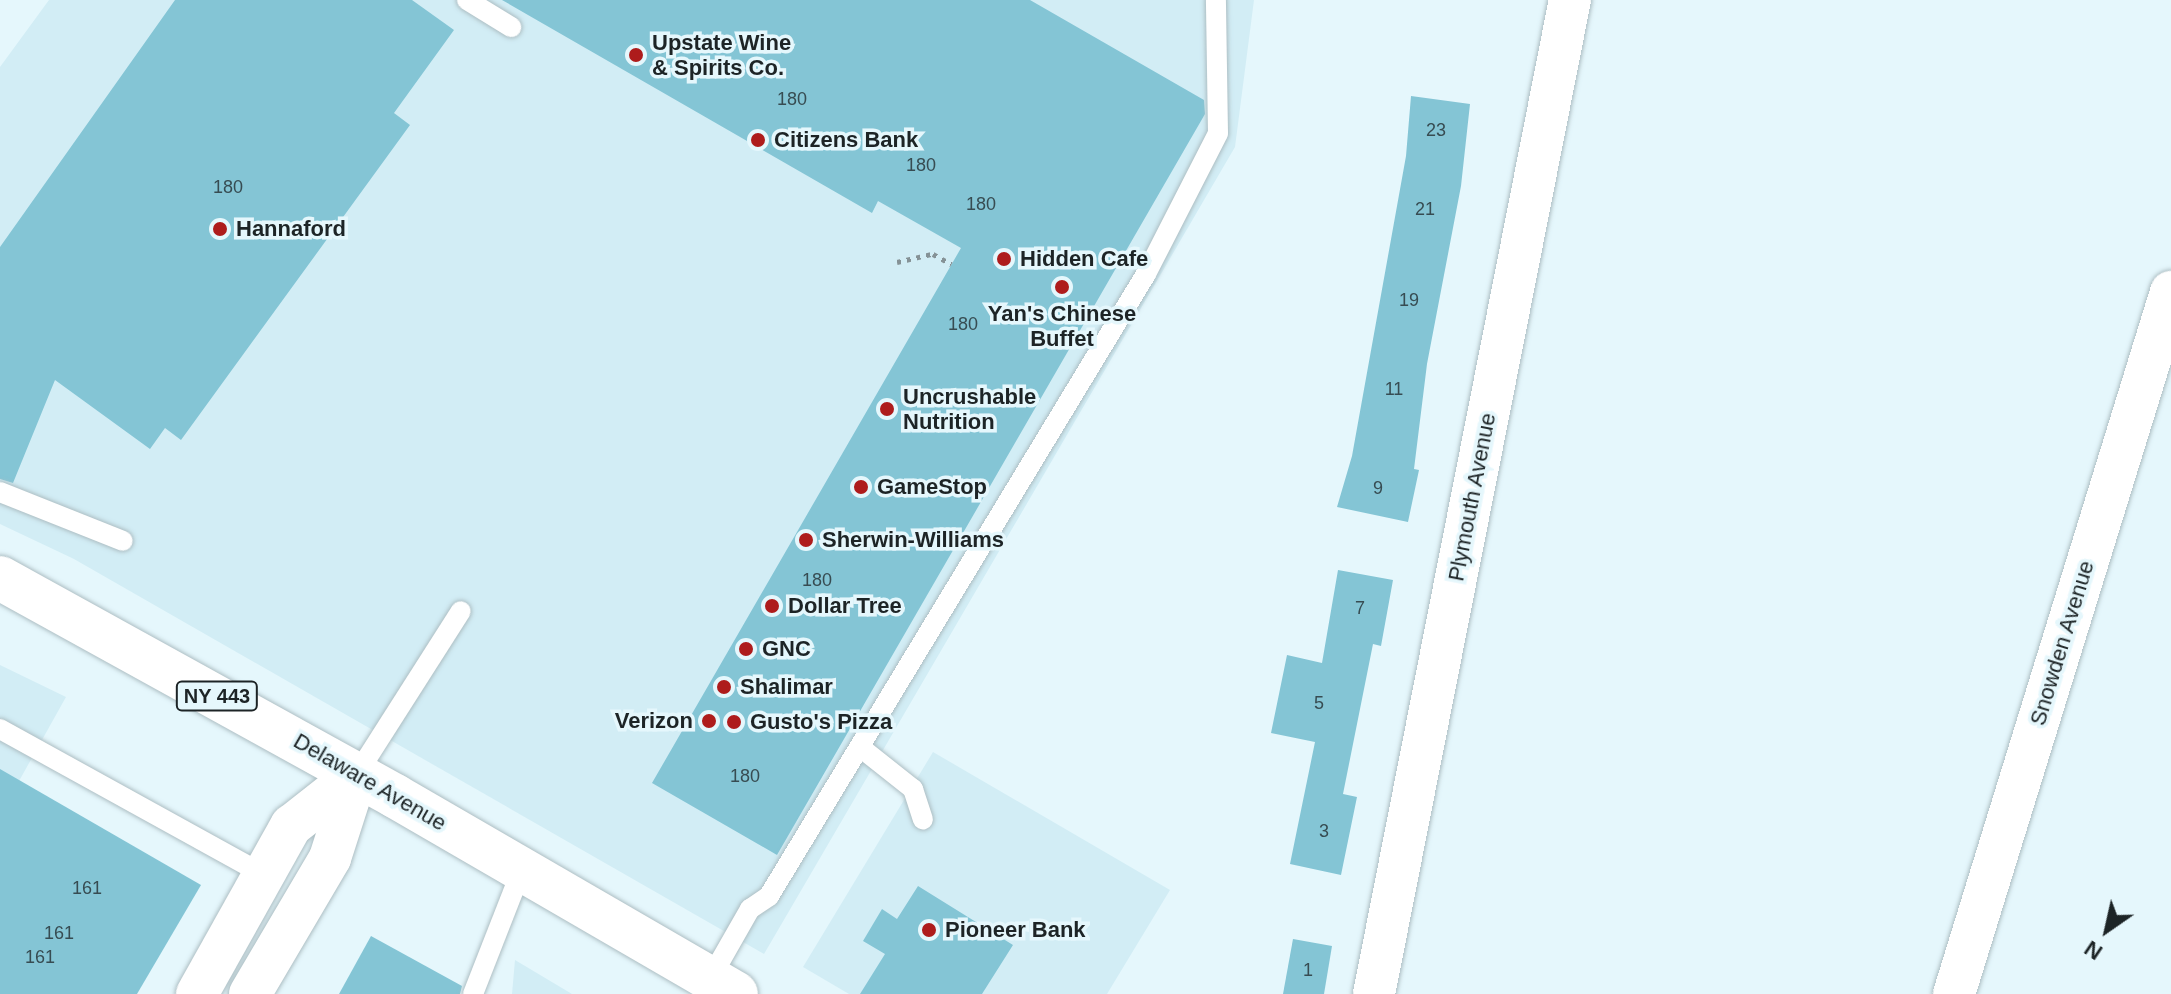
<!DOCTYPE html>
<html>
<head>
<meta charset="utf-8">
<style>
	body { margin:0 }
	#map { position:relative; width:2171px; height:994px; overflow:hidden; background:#e5f7fc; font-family:Helvetica,sans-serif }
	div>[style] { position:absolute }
	.built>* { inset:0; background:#d2edf5 }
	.building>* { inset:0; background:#84c5d5 }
	.path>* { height:5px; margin-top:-2.5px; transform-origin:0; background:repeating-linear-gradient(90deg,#859296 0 4px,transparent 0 10px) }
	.roads { filter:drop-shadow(0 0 2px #adbec3) drop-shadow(0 0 2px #adbec3) }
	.service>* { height:20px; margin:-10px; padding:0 10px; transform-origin:10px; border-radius:10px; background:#fff }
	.minor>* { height:42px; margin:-21px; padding:0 21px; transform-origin:21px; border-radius:21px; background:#fff }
	.primary>* { height:44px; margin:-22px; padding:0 22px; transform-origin:22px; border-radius:22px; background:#fff }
	.dots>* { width:22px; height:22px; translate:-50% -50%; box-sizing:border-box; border:4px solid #e5f7fc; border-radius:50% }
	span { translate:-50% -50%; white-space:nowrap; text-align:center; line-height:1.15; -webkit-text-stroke:7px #e5f7fc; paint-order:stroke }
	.number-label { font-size:18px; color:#374c52 }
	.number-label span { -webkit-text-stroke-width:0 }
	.shield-label span { padding:2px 6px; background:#e5f7fc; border:2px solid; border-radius:6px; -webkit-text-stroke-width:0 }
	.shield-label { font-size:20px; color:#1d2426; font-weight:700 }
	.poi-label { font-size:22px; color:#1d2426; font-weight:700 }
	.left { translate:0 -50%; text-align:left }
	.right { translate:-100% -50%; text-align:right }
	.street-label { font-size:22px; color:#1d2426 }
	.north { position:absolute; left:2067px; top:890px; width:80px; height:80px; -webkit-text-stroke:6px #e5f7fc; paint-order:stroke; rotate:214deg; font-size:22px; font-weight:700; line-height:32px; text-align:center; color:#1d2426 }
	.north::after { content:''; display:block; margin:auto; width:28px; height:36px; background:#1d2426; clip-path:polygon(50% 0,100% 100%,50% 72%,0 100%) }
</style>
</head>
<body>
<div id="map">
	<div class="built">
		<i style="clip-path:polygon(49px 0,1254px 0,1235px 147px,764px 954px,74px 559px,0 524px,0 67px)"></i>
		<i style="clip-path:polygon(0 665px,66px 697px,0 815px)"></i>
		<i style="clip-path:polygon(933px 752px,1170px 890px,1107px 994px,849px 994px,803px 967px)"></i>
		<i style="clip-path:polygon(515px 960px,572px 994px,512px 994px)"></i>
	</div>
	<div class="building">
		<i style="clip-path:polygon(175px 0,412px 0,454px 30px,394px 113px,410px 125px,181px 440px,165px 428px,150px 449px,55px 380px,13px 483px,0 479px,0 247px)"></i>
		<i style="clip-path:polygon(502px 0,1030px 0,1204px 100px,1205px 114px,777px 855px,652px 783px,961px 248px,878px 201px,872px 213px)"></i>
		<i style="clip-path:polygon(1411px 96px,1470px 104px,1461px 186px,1427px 364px,1414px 469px,1419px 470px,1408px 522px,1337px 507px,1352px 456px,1406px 156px)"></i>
		<i style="clip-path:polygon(1338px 570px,1393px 580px,1381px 646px,1373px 644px,1343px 794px,1357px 797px,1341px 875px,1290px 864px,1315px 742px,1271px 733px,1287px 655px,1322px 663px)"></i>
		<i style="clip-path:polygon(0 769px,201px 885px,137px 994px,0 994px)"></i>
		<i style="clip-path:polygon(918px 886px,1013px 945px,982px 994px,860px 994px,885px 954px,863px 941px,882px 909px,897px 919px)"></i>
		<i style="clip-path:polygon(371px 936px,462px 986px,460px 994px,339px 994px)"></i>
		<i style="clip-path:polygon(1293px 939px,1332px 946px,1324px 994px,1283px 994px)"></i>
	</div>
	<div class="path">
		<i style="left:897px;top:262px;width:37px;rotate:-13deg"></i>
		<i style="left:933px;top:254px;width:21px;rotate:29deg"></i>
	</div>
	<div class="roads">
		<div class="service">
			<i style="left:467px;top:0;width:52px;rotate:31.5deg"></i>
			<i style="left:0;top:492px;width:132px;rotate:21.7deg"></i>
			<i style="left:0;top:729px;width:304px;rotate:28.9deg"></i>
			<i style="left:860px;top:747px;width:68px;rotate:38.4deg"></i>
			<i style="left:913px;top:789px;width:32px;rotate:72deg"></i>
			<i style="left:357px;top:774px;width:193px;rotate:-57.5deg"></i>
			<i style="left:710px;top:979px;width:81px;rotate:-60.3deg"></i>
			<i style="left:750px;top:909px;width:23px;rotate:-34deg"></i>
			<i style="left:769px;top:896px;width:727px;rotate:-58.78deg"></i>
			<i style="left:1146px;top:274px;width:158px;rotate:-62.9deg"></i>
			<i style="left:1218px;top:133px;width:133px;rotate:-90.9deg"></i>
			<i style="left:473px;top:994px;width:134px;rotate:-68.6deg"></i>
		</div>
		<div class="minor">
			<i style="left:197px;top:994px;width:193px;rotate:-60.8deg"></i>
			<i style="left:291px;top:826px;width:84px;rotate:-38.2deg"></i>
			<i style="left:250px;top:994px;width:158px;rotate:-59.5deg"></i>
			<i style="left:330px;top:858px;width:88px;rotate:-72.2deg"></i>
			<i style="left:1374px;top:994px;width:1013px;rotate:-78.85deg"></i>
			<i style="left:1954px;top:994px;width:735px;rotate:-72.82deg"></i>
		</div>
		<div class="primary">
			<i style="left:0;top:578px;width:451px;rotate:28.9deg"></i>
			<i style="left:395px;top:796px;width:394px;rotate:30.1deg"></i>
		</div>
	</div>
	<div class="dots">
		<i style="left:636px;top:55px;background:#ae1c1c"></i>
		<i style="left:758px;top:140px;background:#ae1c1c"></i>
		<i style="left:220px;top:229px;background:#ae1c1c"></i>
		<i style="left:1004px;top:259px;background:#ae1c1c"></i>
		<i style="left:1062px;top:287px;background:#ae1c1c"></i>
		<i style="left:887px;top:409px;background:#ae1c1c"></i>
		<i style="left:861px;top:487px;background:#ae1c1c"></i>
		<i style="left:806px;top:540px;background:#ae1c1c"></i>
		<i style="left:772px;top:606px;background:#ae1c1c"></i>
		<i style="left:746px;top:649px;background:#ae1c1c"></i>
		<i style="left:724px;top:687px;background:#ae1c1c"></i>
		<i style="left:709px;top:721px;background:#ae1c1c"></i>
		<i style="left:734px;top:722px;background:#ae1c1c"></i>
		<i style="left:929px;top:930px;background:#ae1c1c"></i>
	</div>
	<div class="number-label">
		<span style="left:792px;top:99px">180</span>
		<span style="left:1436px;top:130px">23</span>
		<span style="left:921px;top:165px">180</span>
		<span style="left:228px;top:187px">180</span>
		<span style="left:981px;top:204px">180</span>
		<span style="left:1425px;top:209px">21</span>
		<span style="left:1409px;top:300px">19</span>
		<span style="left:963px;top:324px">180</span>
		<span style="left:1394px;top:389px">11</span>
		<span style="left:1378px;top:488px">9</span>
		<span style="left:817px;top:580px">180</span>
		<span style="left:1360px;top:608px">7</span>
		<span style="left:1319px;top:703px">5</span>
		<span style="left:745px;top:776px">180</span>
		<span style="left:1324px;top:831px">3</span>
		<span style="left:87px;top:888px">161</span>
		<span style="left:59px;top:933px">161</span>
		<span style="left:40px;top:957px">161</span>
		<span style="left:1308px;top:970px">1</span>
	</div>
	<div class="shield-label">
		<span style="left:217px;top:696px">NY 443</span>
	</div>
	<div class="poi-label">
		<span class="left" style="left:652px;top:55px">Upstate Wine<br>&amp; Spirits Co.</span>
		<span class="left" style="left:774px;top:140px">Citizens Bank</span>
		<span class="left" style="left:236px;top:229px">Hannaford</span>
		<span class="left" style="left:1020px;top:259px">Hidden Cafe</span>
		<span style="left:1062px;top:326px">Yan's Chinese<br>Buffet</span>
		<span class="left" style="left:903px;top:409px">Uncrushable<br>Nutrition</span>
		<span class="left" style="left:877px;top:487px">GameStop</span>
		<span class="left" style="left:822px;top:540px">Sherwin-Williams</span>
		<span class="left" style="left:788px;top:606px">Dollar Tree</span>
		<span class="left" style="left:762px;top:649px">GNC</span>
		<span class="left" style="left:740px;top:687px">Shalimar</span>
		<span class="right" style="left:693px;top:721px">Verizon</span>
		<span class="left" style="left:750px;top:722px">Gusto's Pizza</span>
		<span class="left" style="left:945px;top:930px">Pioneer Bank</span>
	</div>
	<div class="street-label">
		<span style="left:1472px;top:497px;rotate:-79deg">Plymouth Avenue</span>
		<span style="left:2062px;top:643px;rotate:-73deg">Snowden Avenue</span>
		<span style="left:370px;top:782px;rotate:30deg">Delaware Avenue</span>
	</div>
	<div class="north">N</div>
</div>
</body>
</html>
